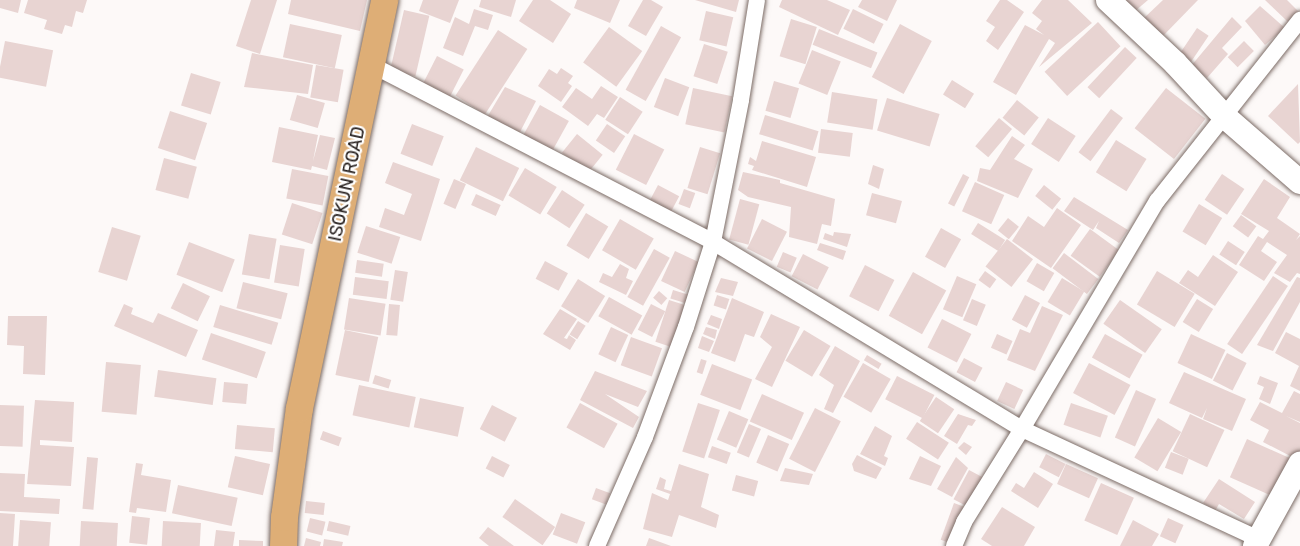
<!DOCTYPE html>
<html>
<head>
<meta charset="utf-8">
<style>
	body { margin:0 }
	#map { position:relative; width:1300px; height:546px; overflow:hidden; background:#fdf9f8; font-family:Rubik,sans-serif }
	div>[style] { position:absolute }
	.building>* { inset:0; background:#e8d4d2; transform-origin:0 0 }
	.roads { filter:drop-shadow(0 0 2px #7c6c66) drop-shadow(0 0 2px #7c6c66) }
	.street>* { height:16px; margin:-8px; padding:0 8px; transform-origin:8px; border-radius:8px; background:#fff }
	.secondary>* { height:24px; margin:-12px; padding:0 12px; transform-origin:12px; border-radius:12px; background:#fff }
	.primary>* { height:27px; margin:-13.5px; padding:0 13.5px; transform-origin:13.5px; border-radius:13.5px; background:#deae76 }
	span { translate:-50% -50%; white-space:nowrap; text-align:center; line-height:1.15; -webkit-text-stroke:4.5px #fff; paint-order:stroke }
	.street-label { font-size:18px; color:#28211f }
</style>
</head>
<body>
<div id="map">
	<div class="building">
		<i style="clip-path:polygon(0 0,21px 0,18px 13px,0 8px)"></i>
		<i style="clip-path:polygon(28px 0,87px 0,83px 13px,76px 11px,72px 27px,65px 25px,62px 34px,44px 29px,47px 20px,24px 13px)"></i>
		<i style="clip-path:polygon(251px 0,277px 0,260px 54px,236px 46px)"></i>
		<i style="clip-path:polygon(291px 0,367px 0,360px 31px,288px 14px)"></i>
		<i style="clip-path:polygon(423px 0,459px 0,450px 23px,419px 11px)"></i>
		<i style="clip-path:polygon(481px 0,516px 0,511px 17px,479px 7px)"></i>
		<i style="clip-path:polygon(533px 0,550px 0,571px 14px,553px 43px,519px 21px)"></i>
		<i style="clip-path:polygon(577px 0,620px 0,610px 23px,574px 8px)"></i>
		<i style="clip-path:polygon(643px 0,651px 0,663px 7px,646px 36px,628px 26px)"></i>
		<i style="clip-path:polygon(695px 0,739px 0,736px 12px)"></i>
		<i style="clip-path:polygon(782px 0,827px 0,850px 10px,838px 35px,779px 7px)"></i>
		<i style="clip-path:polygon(862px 0,897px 0,887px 21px,858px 7px)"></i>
		<i style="clip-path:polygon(1000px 0,1007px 0,1024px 12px,998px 50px,986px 41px,995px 27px,986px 21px)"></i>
		<i style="clip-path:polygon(1042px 0,1068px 0,1092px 23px,1039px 67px,1055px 43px,1049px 39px,1016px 95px,993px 82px,1025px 25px,1044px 35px,1036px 29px,1042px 21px,1032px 13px)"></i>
		<i style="clip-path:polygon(1123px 0,1148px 0,1134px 12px)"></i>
		<i style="clip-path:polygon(1163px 0,1198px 0,1162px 37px,1143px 19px)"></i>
		<i style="clip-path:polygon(1265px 0,1287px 0,1298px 11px,1288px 22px)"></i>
		<i style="clip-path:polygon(1260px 6px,1285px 28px,1265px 45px,1245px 21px)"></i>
		<i style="clip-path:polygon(474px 9px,493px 15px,488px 30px,475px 26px,463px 56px,443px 48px,455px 17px,469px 24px)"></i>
		<i style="left:853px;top:9px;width:34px;height:22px;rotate:26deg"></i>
		<i style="left:404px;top:10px;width:26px;height:62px;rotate:13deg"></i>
		<i style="left:706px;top:11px;width:28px;height:30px;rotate:13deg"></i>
		<i style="clip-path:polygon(1232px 17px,1242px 27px,1222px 48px,1228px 54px,1207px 78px,1191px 66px)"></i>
		<i style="left:791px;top:19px;width:27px;height:39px;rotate:17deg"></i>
		<i style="left:1098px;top:22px;width:33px;height:73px;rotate:47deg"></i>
		<i style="left:290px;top:24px;width:53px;height:34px;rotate:12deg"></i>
		<i style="left:900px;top:24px;width:36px;height:60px;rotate:28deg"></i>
		<i style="left:661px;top:26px;width:23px;height:73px;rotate:29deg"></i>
		<i style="left:609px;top:27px;width:41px;height:44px;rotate:36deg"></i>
		<i style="left:1197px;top:28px;width:14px;height:31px;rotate:34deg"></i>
		<i style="left:819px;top:29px;width:63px;height:17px;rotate:22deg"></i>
		<i style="left:498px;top:30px;width:35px;height:78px;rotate:33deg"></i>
		<i style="left:5px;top:41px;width:49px;height:37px;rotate:11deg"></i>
		<i style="left:1244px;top:41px;width:14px;height:23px;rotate:45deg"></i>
		<i style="left:704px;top:44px;width:25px;height:34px;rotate:18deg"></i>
		<i style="left:1125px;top:47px;width:16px;height:55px;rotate:43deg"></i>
		<i style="left:812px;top:50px;width:31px;height:36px;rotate:22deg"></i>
		<i style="clip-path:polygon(252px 53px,313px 65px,308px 94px,244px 87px)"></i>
		<i style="left:437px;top:56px;width:30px;height:33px;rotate:27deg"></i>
		<i style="left:316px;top:65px;width:28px;height:33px;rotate:10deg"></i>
		<i style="clip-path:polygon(561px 68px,573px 76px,568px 83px,572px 86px,561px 102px,538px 86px,549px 69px,557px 74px)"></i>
		<i style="left:191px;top:73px;width:31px;height:34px;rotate:17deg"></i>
		<i style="left:665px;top:78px;width:26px;height:31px;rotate:21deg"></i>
		<i style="left:952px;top:80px;width:26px;height:17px;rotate:32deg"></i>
		<i style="left:774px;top:81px;width:26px;height:31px;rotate:16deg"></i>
		<i style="clip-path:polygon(1298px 84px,1300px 142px,1298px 144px,1268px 116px)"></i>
		<i style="clip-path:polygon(601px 86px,618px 97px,604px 118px,597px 114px,588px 126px,562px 107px,576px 88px,592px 99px)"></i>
		<i style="clip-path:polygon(505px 87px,536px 101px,519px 134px,486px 119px)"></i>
		<i style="left:693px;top:88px;width:40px;height:37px;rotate:12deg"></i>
		<i style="left:1166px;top:88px;width:50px;height:51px;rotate:38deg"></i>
		<i style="left:832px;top:92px;width:46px;height:31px;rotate:9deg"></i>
		<i style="left:297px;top:95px;width:29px;height:26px;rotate:16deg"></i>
		<i style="left:620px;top:97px;width:27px;height:27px;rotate:33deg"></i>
		<i style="left:887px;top:98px;width:55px;height:34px;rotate:17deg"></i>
		<i style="left:1017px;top:100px;width:28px;height:23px;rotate:39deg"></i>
		<i style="left:540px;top:105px;width:33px;height:34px;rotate:29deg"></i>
		<i style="left:1111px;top:109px;width:15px;height:54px;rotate:37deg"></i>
		<i style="left:170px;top:111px;width:39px;height:39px;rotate:18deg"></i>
		<i style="left:765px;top:115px;width:56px;height:20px;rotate:17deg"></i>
		<i style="left:999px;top:118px;width:17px;height:37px;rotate:40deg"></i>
		<i style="left:1048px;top:118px;width:33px;height:31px;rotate:33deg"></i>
		<i style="left:412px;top:124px;width:34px;height:32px;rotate:21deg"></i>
		<i style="left:607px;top:124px;width:22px;height:20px;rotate:34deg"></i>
		<i style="clip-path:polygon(279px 127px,318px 135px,313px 161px,320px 135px,335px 138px,327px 170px,312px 166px,311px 170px,272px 162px)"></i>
		<i style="left:821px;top:129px;width:32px;height:24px;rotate:7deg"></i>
		<i style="left:577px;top:134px;width:33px;height:24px;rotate:39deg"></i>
		<i style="left:634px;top:134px;width:34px;height:40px;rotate:27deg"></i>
		<i style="clip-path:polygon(1012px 136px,1025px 145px,1014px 159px,1033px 169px,1018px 198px,977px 181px,980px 168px,990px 170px)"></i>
		<i style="left:1116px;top:140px;width:36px;height:38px;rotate:32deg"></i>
		<i style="clip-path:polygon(762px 141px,816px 157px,807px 187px,752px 170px,754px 166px,748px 164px,750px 157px,756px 161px)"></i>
		<i style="left:476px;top:147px;width:48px;height:37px;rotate:26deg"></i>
		<i style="left:700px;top:147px;width:21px;height:43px;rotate:17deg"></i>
		<i style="left:164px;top:158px;width:34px;height:33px;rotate:15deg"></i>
		<i style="clip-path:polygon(393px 162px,440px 179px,421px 241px,379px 227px,385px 208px,404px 215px,412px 194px,385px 183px)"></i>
		<i style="clip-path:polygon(873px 165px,884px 169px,879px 189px,868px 184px)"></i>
		<i style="left:525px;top:168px;width:37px;height:32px;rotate:31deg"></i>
		<i style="left:292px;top:169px;width:37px;height:30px;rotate:11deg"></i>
		<i style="clip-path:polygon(743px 172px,780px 180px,780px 183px,835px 199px,831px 226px,822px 224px,817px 244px,789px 237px,791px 207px,748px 197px,738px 190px)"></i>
		<i style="left:963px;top:174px;width:7px;height:33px;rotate:27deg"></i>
		<i style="left:1222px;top:174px;width:27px;height:31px;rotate:34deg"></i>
		<i style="left:454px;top:179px;width:13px;height:27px;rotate:23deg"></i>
		<i style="clip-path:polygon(1264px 179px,1290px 197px,1277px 218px,1300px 234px,1296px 240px,1300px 236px,1300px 274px,1297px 273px,1290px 282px,1274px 273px,1287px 255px,1267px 242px,1261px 251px,1277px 262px,1264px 281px,1239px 265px,1258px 236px,1263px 239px,1269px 231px,1241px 214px)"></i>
		<i style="left:975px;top:182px;width:32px;height:32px;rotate:24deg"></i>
		<i style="left:658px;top:185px;width:24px;height:18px;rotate:28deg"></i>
		<i style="left:1044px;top:185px;width:22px;height:14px;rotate:39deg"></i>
		<i style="left:684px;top:189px;width:12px;height:16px;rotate:20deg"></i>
		<i style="left:562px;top:190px;width:27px;height:28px;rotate:33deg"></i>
		<i style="left:872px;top:193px;width:31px;height:23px;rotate:15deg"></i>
		<i style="left:476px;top:194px;width:27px;height:12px;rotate:24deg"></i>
		<i style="clip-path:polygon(1074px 197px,1128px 230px,1119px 243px,1096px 228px,1099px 221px,1093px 230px,1064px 211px)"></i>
		<i style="left:740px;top:199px;width:20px;height:42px;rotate:15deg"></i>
		<i style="left:292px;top:203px;width:32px;height:33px;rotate:18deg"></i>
		<i style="left:1199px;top:204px;width:27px;height:32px;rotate:31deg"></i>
		<i style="clip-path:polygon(1057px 208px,1081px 225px,1051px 268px,1012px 241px,1028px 216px,1044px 227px)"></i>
		<i style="left:586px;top:213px;width:26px;height:38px;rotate:31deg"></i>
		<i style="left:1241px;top:215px;width:19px;height:14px;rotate:36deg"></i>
		<i style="left:1008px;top:218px;width:14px;height:16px;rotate:39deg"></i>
		<i style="left:620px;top:219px;width:39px;height:36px;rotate:30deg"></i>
		<i style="left:762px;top:219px;width:28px;height:33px;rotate:27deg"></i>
		<i style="left:978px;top:223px;width:32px;height:13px;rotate:32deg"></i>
		<i style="left:366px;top:226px;width:36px;height:28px;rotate:18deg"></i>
		<i style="left:112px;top:227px;width:30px;height:47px;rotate:17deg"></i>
		<i style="left:941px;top:228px;width:23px;height:33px;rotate:29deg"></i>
		<i style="left:1090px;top:229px;width:36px;height:33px;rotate:36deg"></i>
		<i style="clip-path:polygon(834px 232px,851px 234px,847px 247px,823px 239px,825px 233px,833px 236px)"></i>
		<i style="left:249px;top:234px;width:28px;height:41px;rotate:10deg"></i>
		<i style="left:1007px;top:239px;width:33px;height:35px;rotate:38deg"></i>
		<i style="left:1228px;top:241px;width:20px;height:16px;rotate:33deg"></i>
		<i style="left:189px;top:242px;width:49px;height:35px;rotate:21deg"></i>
		<i style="clip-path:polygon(820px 243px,846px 251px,843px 260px,817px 250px)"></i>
		<i style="left:280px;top:245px;width:25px;height:38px;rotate:9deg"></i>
		<i style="left:654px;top:249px;width:18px;height:55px;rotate:29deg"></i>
		<i style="left:675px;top:251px;width:26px;height:33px;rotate:25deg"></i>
		<i style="left:783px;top:252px;width:15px;height:16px;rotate:23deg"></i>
		<i style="left:1064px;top:253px;width:43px;height:19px;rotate:37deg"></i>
		<i style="left:803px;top:254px;width:29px;height:25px;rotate:27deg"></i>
		<i style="clip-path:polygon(1213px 255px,1238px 272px,1215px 306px,1179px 283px,1188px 270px,1198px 277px)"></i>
		<i style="left:357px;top:260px;width:27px;height:13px;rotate:8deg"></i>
		<i style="left:545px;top:261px;width:26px;height:20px;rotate:28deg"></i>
		<i style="left:1037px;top:263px;width:20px;height:21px;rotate:30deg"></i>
		<i style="clip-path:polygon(620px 264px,629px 269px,626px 278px,633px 281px,626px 295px,599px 282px,603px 273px,612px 277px)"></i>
		<i style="left:865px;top:265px;width:33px;height:35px;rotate:27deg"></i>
		<i style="left:395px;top:270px;width:13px;height:30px;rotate:9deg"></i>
		<i style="left:985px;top:271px;width:14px;height:11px;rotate:36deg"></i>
		<i style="left:1157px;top:271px;width:44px;height:39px;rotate:31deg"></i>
		<i style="left:913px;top:272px;width:38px;height:50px;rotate:29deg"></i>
		<i style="left:957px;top:276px;width:21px;height:36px;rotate:23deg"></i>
		<i style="left:1273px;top:276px;width:18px;height:82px;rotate:34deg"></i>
		<i style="left:355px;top:277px;width:34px;height:18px;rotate:7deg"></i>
		<i style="clip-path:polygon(1297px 277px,1300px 278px,1300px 302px,1273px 351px,1257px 345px)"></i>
		<i style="clip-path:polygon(721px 278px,738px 282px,733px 296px,715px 292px)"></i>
		<i style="left:1062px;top:278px;width:26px;height:28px;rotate:31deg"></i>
		<i style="left:578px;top:279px;width:32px;height:32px;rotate:32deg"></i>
		<i style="left:243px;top:282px;width:46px;height:27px;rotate:14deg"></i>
		<i style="left:183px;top:283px;width:30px;height:28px;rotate:26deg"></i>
		<i style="left:673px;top:290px;width:17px;height:9px;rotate:17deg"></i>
		<i style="left:659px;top:291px;width:11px;height:9px;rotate:41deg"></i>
		<i style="left:717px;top:295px;width:13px;height:11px;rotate:18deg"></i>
		<i style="left:1025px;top:295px;width:17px;height:28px;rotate:28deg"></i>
		<i style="left:609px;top:297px;width:38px;height:22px;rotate:29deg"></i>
		<i style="left:349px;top:298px;width:37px;height:32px;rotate:9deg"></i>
		<i style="clip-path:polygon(732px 298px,764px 312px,754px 337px,745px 334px,735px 362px,711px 353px)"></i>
		<i style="left:972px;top:299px;width:15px;height:23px;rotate:23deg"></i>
		<i style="left:1197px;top:299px;width:19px;height:27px;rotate:32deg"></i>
		<i style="left:669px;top:300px;width:19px;height:44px;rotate:18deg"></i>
		<i style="left:1120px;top:300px;width:51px;height:29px;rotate:35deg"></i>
		<i style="clip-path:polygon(124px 304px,133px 308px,131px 314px,153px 323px,158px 313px,198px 330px,186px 357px,114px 326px)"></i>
		<i style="left:389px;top:304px;width:11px;height:31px;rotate:5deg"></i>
		<i style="left:651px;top:304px;width:16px;height:29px;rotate:27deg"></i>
		<i style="left:220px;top:305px;width:61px;height:23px;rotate:17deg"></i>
		<i style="clip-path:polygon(1042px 306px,1063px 315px,1035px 371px,1007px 360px,1020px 329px,1030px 333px)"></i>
		<i style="clip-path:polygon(560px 309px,577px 319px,564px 338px,567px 339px,569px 335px,576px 340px,570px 350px,543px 334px)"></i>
		<i style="clip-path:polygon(771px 314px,800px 327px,772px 387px,755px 379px,772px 347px,760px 337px)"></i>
		<i style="clip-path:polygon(711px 315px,722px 319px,719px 329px,707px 324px)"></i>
		<i style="clip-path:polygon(8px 316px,47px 316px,45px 375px,23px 374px,24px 346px,7px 345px)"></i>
		<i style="left:942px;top:319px;width:33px;height:32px;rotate:27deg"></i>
		<i style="left:578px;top:321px;width:9px;height:16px;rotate:32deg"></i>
		<i style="left:611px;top:327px;width:19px;height:30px;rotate:25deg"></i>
		<i style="clip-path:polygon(706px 327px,717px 330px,715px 339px,703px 334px)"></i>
		<i style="left:345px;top:330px;width:34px;height:46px;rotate:12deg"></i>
		<i style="left:804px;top:330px;width:31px;height:36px;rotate:31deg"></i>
		<i style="clip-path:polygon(1286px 332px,1300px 339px,1300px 391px,1290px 386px,1299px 366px,1275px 353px)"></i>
		<i style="left:211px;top:333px;width:58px;height:28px;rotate:19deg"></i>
		<i style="left:997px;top:334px;width:17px;height:15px;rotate:24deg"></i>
		<i style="left:1105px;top:334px;width:43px;height:27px;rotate:29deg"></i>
		<i style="left:1191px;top:334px;width:38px;height:32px;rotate:25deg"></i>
		<i style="clip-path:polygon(702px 336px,714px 341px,709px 352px,698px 348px)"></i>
		<i style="left:631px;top:337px;width:33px;height:30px;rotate:20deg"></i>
		<i style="clip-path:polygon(835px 346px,860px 361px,833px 413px,824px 409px,834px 385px,819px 375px)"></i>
		<i style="left:1227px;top:353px;width:22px;height:31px;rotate:27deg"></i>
		<i style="left:867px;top:355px;width:17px;height:6px;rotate:31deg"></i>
		<i style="left:964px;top:358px;width:21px;height:16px;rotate:28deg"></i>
		<i style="left:701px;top:359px;width:6px;height:14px;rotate:18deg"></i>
		<i style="left:106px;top:362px;width:35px;height:50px;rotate:5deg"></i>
		<i style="left:863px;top:363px;width:32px;height:39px;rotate:30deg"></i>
		<i style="left:1089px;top:363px;width:47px;height:34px;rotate:28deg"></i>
		<i style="left:712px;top:364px;width:43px;height:33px;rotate:21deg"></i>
		<i style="left:158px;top:370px;width:59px;height:27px;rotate:8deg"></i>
		<i style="clip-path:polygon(595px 371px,647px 391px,638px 407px,605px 394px,639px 417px,633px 428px,580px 400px)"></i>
		<i style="clip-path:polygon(1184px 372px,1246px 399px,1232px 431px,1203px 419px,1207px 408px,1202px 418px,1169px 403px)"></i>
		<i style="left:375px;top:375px;width:17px;height:9px;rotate:17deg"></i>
		<i style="left:897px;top:376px;width:42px;height:26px;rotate:27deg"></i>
		<i style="clip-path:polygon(1260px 376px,1278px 383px,1270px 404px,1259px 399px,1264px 387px,1257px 384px)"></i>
		<i style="left:224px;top:382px;width:24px;height:20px;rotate:5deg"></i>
		<i style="left:1006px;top:382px;width:19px;height:21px;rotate:25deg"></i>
		<i style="left:359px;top:385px;width:58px;height:31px;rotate:12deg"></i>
		<i style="left:1136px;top:390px;width:22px;height:52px;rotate:24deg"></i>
		<i style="clip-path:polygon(1294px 391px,1300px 394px,1300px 422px,1286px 416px,1300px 423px,1300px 453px,1296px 459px,1263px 442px,1269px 430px,1250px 420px,1260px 402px,1282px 413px)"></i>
		<i style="left:762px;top:394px;width:46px;height:30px;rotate:24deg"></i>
		<i style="left:936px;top:397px;width:22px;height:29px;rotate:34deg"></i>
		<i style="left:420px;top:398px;width:45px;height:30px;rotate:12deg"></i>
		<i style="clip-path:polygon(35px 400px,74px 402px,72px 442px,40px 440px,40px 445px,74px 447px,71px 486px,27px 484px)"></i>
		<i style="left:580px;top:403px;width:43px;height:28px;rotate:29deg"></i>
		<i style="left:698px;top:403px;width:23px;height:51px;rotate:18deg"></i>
		<i style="left:1071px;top:403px;width:39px;height:23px;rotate:19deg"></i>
		<i style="left:0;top:405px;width:24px;height:41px;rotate:2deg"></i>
		<i style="left:492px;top:405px;width:28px;height:27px;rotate:27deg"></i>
		<i style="left:815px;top:408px;width:29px;height:57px;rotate:27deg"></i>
		<i style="left:729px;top:411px;width:21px;height:31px;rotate:23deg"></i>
		<i style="clip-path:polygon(958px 414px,976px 420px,972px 426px,968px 425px,957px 444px,944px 436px)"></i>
		<i style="left:1190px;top:414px;width:38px;height:41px;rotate:25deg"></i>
		<i style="left:1158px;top:418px;width:27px;height:46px;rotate:31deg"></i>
		<i style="left:917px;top:422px;width:38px;height:20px;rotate:33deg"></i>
		<i style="left:749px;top:424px;width:13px;height:31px;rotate:23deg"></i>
		<i style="left:237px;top:425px;width:38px;height:24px;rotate:5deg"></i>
		<i style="clip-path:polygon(875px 426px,892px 436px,884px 456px,888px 458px,885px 466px,860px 454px)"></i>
		<i style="left:323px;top:431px;width:20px;height:9px;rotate:20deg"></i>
		<i style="left:768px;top:435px;width:23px;height:30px;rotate:23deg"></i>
		<i style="left:1247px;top:439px;width:49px;height:42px;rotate:24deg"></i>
		<i style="clip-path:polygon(964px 442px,972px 447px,966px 455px,958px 448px)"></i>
		<i style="left:712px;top:446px;width:20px;height:12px;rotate:20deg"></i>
		<i style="left:1171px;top:452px;width:19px;height:17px;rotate:21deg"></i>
		<i style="left:1046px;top:454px;width:22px;height:15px;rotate:27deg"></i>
		<i style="clip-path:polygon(857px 455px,882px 468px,876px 479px,854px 471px,852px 464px)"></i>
		<i style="left:235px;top:456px;width:36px;height:32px;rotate:13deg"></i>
		<i style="left:492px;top:456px;width:20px;height:14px;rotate:27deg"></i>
		<i style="clip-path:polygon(920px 456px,941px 466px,931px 486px,909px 479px)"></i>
		<i style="left:87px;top:457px;width:11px;height:52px;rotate:5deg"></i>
		<i style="clip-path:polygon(956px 457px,968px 468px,952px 497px,937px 489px)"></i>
		<i style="clip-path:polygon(136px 463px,143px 464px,141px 475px,171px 480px,166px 512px,137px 508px,136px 513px,129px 512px)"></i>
		<i style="clip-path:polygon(679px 464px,709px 474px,701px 507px,719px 515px,716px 528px,679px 515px,672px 537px,643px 529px,652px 493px,668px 500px,670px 494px,656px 489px,660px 477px,666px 480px,664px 489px,671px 491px)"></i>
		<i style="left:1066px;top:464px;width:35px;height:22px;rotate:24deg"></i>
		<i style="clip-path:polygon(785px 468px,813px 474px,809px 485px,780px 481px)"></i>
		<i style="left:969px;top:470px;width:17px;height:33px;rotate:28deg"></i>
		<i style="clip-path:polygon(1034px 472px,1053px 484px,1038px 508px,1011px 491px,1016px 483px,1024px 488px)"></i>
		<i style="clip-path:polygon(0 473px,25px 474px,24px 497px,60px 499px,59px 514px,0 511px)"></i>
		<i style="left:736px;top:475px;width:23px;height:16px;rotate:15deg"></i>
		<i style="clip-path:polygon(1219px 479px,1255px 502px,1244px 519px,1219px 504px,1215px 511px,1203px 503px)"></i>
		<i style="left:1101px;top:483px;width:36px;height:41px;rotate:24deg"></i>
		<i style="left:178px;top:485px;width:61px;height:29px;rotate:12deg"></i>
		<i style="left:596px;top:488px;width:15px;height:12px;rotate:20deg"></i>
		<i style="left:515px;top:499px;width:49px;height:22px;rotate:35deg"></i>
		<i style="left:306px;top:501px;width:19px;height:12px;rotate:6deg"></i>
		<i style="left:954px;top:503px;width:15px;height:39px;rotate:20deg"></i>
		<i style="clip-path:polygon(1002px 507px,1035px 527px,1024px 546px,992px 546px,981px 539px)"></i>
		<i style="clip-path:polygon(0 513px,15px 514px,13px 546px,0 546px)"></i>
		<i style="left:561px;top:513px;width:26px;height:23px;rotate:21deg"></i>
		<i style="left:132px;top:516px;width:18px;height:27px;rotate:6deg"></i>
		<i style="left:310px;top:518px;width:16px;height:14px;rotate:14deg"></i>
		<i style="left:1168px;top:518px;width:17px;height:20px;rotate:24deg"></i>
		<i style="left:20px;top:520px;width:31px;height:26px;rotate:4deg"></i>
		<i style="clip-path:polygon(1133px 520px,1159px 534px,1152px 546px,1120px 546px)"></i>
		<i style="left:81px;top:521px;width:37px;height:25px;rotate:3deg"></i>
		<i style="left:163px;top:521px;width:38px;height:25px;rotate:3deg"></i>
		<i style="left:329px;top:521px;width:22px;height:10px;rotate:13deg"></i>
		<i style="clip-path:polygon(488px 527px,514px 546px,489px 546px,479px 538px)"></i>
		<i style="clip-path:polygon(216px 530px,235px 532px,233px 546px,214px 546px)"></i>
		<i style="clip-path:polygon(306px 538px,321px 542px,320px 546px,304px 546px)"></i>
		<i style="clip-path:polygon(649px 538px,671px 546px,646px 546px)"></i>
		<i style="clip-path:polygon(324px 539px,343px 542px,342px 546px,323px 546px)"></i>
		<i style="clip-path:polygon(239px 540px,263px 541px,263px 546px,239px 546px)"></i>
	</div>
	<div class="roads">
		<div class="street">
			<i style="left:372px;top:65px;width:384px;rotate:27.4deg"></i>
			<i style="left:713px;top:242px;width:361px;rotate:31.2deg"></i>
			<i style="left:1022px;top:429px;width:261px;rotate:24.9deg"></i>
			<i style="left:597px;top:546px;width:119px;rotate:-66.2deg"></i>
			<i style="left:645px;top:437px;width:117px;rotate:-69.6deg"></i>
			<i style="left:686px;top:327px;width:89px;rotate:-72.4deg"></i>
			<i style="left:713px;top:242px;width:145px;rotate:-78.8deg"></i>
			<i style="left:741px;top:100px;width:101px;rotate:-80.9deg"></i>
			<i style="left:954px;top:546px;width:26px;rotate:-67deg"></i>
			<i style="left:964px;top:522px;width:110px;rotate:-58.1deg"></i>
			<i style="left:1022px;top:429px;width:265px;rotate:-59.4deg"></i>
			<i style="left:1157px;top:201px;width:231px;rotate:-51.7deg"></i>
		</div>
		<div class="secondary">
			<i style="left:1108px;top:0;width:92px;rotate:43.2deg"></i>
			<i style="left:1175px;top:63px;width:72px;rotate:47.2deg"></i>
			<i style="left:1224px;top:116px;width:101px;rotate:41deg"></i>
			<i style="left:1255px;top:546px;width:94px;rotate:-61.2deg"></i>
		</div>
		<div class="primary">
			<i style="left:283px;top:546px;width:29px;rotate:-88deg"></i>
			<i style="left:284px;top:517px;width:110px;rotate:-82.2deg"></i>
			<i style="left:299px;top:408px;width:417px;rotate:-78.2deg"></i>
		</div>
	</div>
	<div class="street-label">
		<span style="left:347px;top:184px;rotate:-78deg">ISOKUN ROAD</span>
	</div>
</div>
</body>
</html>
